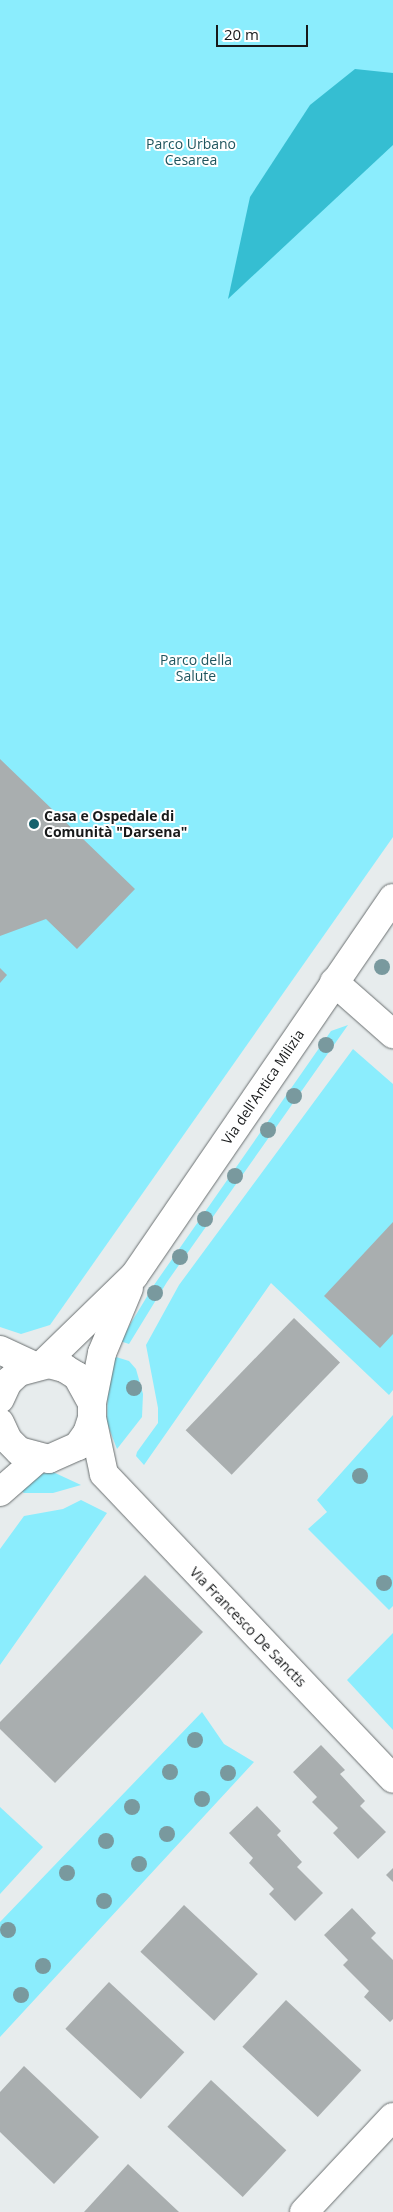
<!DOCTYPE html>
<html>
<head>
<meta charset="utf-8">
<style>
	body { margin:0 }
	#map { position:relative; width:393px; height:2212px; overflow:hidden; background:#e7eced; font-family:"Open Sans",sans-serif }
	div>[style] { position:absolute }
	.green>* { inset:0; background:#8bedfd }
	.forest>* { inset:0; background:#35bed2 }
	.building>* { inset:0; background:#a9aeaf; transform-origin:0 0 }
	.roads { filter:drop-shadow(0 0 1px #6a6f70) drop-shadow(0 0 1px #6a6f70) }
	.minor>* { height:28px; margin:-14px; padding:0 14px; transform-origin:14px; border-radius:14px; background:#fff }
	.trees>* { width:16px; height:16px; margin:-8px; border-radius:50%; background:#79999e }
	.dots>* { width:14px; height:14px; translate:-50% -50%; box-sizing:border-box; border:2px solid #fff; border-radius:50% }
	span { translate:-50% -50%; white-space:nowrap; text-align:center; line-height:1.15; -webkit-text-stroke:4px #fff; paint-order:stroke }
	.park-label { font-size:14px; color:#1f555e }
	.poi-label { font-size:14px; color:#17191a; font-weight:700 }
	.left { translate:0 -50%; text-align:left }
	.street-label { font-size:14px; color:#17191a }
	.scale { position:absolute; left:216px; top:25px; width:92px; height:22px; box-sizing:border-box; border:2px solid #17191a; border-top:0; padding-left:6px; font-size:15px; line-height:18px; white-space:nowrap; color:#17191a; -webkit-text-stroke:4px #fff; paint-order:stroke }
</style>
</head>
<body>
<div id="map">
	<div class="green">
		<i style="clip-path:polygon(0 0,393px 0,393px 837px,50px 1325px,21px 1334px,0 1327px)"></i>
		<i style="clip-path:polygon(348px 1025px,167px 1282px,129px 1344px,120px 1341px,154px 1285px,331px 1031px)"></i>
		<i style="clip-path:polygon(353px 1049px,393px 1084px,393px 1390px,389px 1395px,271px 1283px,144px 1465px,136px 1456px,137px 1452px,158px 1423px,158px 1408px,146px 1345px,179px 1285px)"></i>
		<i style="clip-path:polygon(113px 1356px,129px 1361px,136px 1369px,143px 1394px,142px 1417px,117px 1449px,107px 1423px,108px 1376px)"></i>
		<i style="clip-path:polygon(393px 1415px,393px 1606px,389px 1610px,308px 1529px,327px 1512px,317px 1500px)"></i>
		<i style="clip-path:polygon(53px 1472px,81px 1485px,53px 1493px,24px 1493px,18px 1488px,38px 1474px)"></i>
		<i style="clip-path:polygon(81px 1500px,107px 1513px,0 1665px,0 1549px,24px 1516px,63px 1509px)"></i>
		<i style="clip-path:polygon(393px 1633px,393px 1730px,347px 1680px)"></i>
		<i style="clip-path:polygon(202px 1712px,224px 1744px,254px 1762px,0 2037px,0 1922px)"></i>
		<i style="clip-path:polygon(0 1807px,43px 1847px,0 1894px)"></i>
	</div>
	<div class="forest">
		<i style="clip-path:polygon(355px 69px,393px 73px,393px 145px,228px 299px,250px 197px,310px 105px)"></i>
	</div>
	<div class="building">
		<i style="clip-path:polygon(0 759px,135px 889px,77px 949px,46px 919px,0 936px)"></i>
		<i style="clip-path:polygon(0 968px,7px 975px,0 983px)"></i>
		<i style="clip-path:polygon(393px 1222px,393px 1334px,380px 1348px,324px 1296px)"></i>
		<i style="left:294px;top:1318px;width:64px;height:156px;rotate:44deg"></i>
		<i style="clip-path:polygon(145px 1575px,203px 1632px,55px 1783px,0 1729px,0 1722px)"></i>
		<i style="clip-path:polygon(321px 1745px,345px 1770px,340px 1774px,365px 1801px,360px 1806px,386px 1832px,358px 1859px,333px 1833px,338px 1828px,312px 1802px,317px 1797px,293px 1772px)"></i>
		<i style="clip-path:polygon(257px 1806px,281px 1831px,277px 1835px,302px 1862px,297px 1867px,323px 1893px,295px 1921px,269px 1894px,274px 1889px,249px 1863px,253px 1858px,229px 1833px)"></i>
		<i style="clip-path:polygon(393px 1868px,393px 1882px,386px 1875px)"></i>
		<i style="left:184px;top:1905px;width:101px;height:64px;rotate:43deg"></i>
		<i style="clip-path:polygon(352px 1908px,376px 1933px,371px 1938px,393px 1960px,393px 2019px,390px 2022px,364px 1997px,369px 1991px,343px 1965px,348px 1960px,324px 1935px)"></i>
		<i style="left:109px;top:1982px;width:103px;height:64px;rotate:43deg"></i>
		<i style="left:286px;top:2000px;width:103px;height:64px;rotate:43deg"></i>
		<i style="clip-path:polygon(24px 2066px,99px 2137px,54px 2184px,0 2132px,0 2092px)"></i>
		<i style="left:211px;top:2080px;width:103px;height:64px;rotate:43deg"></i>
		<i style="clip-path:polygon(128px 2164px,179px 2212px,84px 2212px)"></i>
	</div>
	<div class="roads">
		<div class="minor">
			<i style="left:334px;top:982px;width:79px;rotate:41.4deg"></i>
			<i style="left:0;top:1350px;width:38px;rotate:25deg"></i>
			<i style="left:42px;top:1365px;width:128px;rotate:-44.1deg"></i>
			<i style="left:134px;top:1276px;width:458px;rotate:-55.6deg"></i>
			<i style="left:0;top:1399px;width:19px;rotate:-65deg"></i>
			<i style="left:8px;top:1382px;width:15px;rotate:-42deg"></i>
			<i style="left:19px;top:1372px;width:31px;rotate:-15deg"></i>
			<i style="left:49px;top:1364px;width:16px;rotate:15deg"></i>
			<i style="left:64px;top:1368px;width:15px;rotate:32deg"></i>
			<i style="left:77px;top:1376px;width:31px;rotate:61deg"></i>
			<i style="left:92px;top:1403px;width:15px;rotate:90deg"></i>
			<i style="left:92px;top:1418px;width:16px;rotate:108deg"></i>
			<i style="left:87px;top:1433px;width:16px;rotate:125deg"></i>
			<i style="left:78px;top:1446px;width:32px;rotate:156deg"></i>
			<i style="left:49px;top:1459px;width:31px;rotate:-165deg"></i>
			<i style="left:19px;top:1451px;width:16px;rotate:-135deg"></i>
			<i style="left:8px;top:1440px;width:19px;rotate:-115deg"></i>
			<i style="left:92px;top:1403px;width:51px;rotate:-78.7deg"></i>
			<i style="left:102px;top:1353px;width:70px;rotate:-67.4deg"></i>
			<i style="left:92px;top:1418px;width:57px;rotate:77.9deg"></i>
			<i style="left:104px;top:1474px;width:420px;rotate:46.5deg"></i>
			<i style="left:0;top:1492px;width:52px;rotate:-41.1deg"></i>
			<i style="left:304px;top:2212px;width:130px;rotate:-46.9deg"></i>
		</div>
	</div>
	<div class="trees">
		<i style="left:382px;top:967px"></i>
		<i style="left:326px;top:1045px"></i>
		<i style="left:294px;top:1096px"></i>
		<i style="left:268px;top:1130px"></i>
		<i style="left:235px;top:1176px"></i>
		<i style="left:205px;top:1219px"></i>
		<i style="left:180px;top:1257px"></i>
		<i style="left:155px;top:1293px"></i>
		<i style="left:134px;top:1388px"></i>
		<i style="left:360px;top:1476px"></i>
		<i style="left:384px;top:1583px"></i>
		<i style="left:195px;top:1740px"></i>
		<i style="left:170px;top:1772px"></i>
		<i style="left:228px;top:1773px"></i>
		<i style="left:202px;top:1799px"></i>
		<i style="left:132px;top:1807px"></i>
		<i style="left:167px;top:1834px"></i>
		<i style="left:106px;top:1841px"></i>
		<i style="left:139px;top:1864px"></i>
		<i style="left:67px;top:1873px"></i>
		<i style="left:104px;top:1901px"></i>
		<i style="left:8px;top:1930px"></i>
		<i style="left:43px;top:1966px"></i>
		<i style="left:21px;top:1995px"></i>
	</div>
	<div class="dots">
		<i style="left:34px;top:824px;background:#16626d"></i>
	</div>
	<div class="park-label">
		<span style="left:191px;top:152px">Parco Urbano<br>Cesarea</span>
		<span style="left:196px;top:668px">Parco della<br>Salute</span>
	</div>
	<div class="poi-label">
		<span class="left" style="left:44px;top:824px">Casa e Ospedale di<br>Comunità "Darsena"</span>
	</div>
	<div class="street-label">
		<span style="left:263px;top:1087px;rotate:-56deg">Via dell'Antica Milizia</span>
		<span style="left:248px;top:1627px;rotate:46deg">Via Francesco De Sanctis</span>
	</div>
	<div class="scale">20 m</div>
</div>
</body>
</html>
